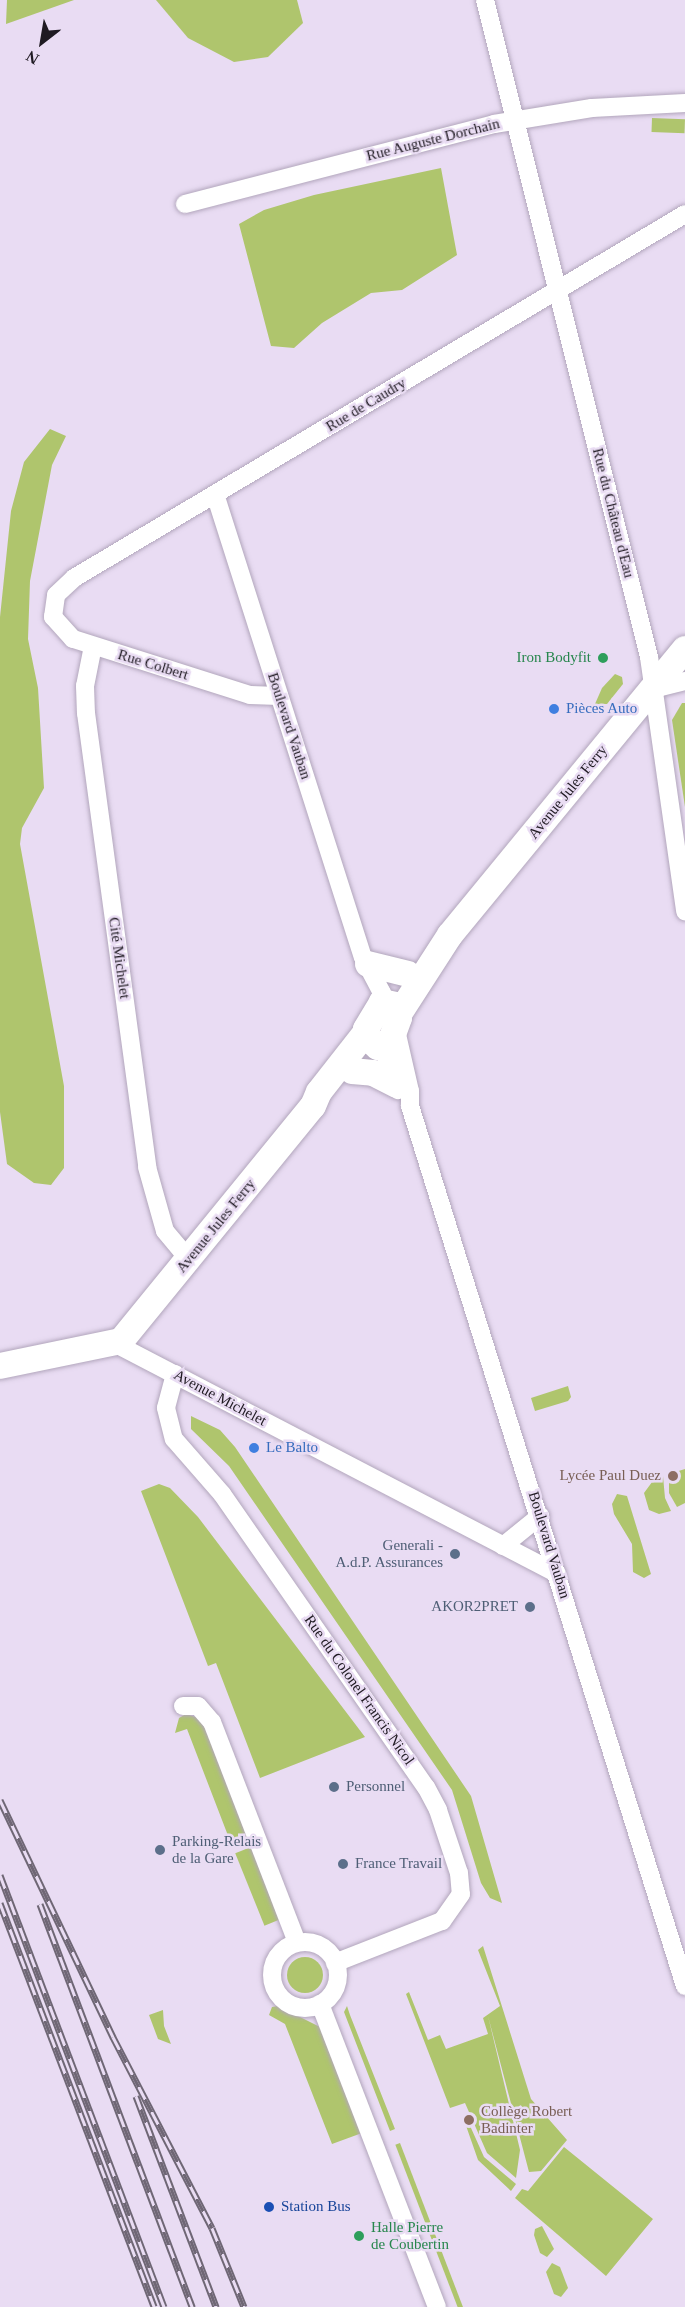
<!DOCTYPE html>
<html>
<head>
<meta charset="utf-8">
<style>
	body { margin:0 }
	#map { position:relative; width:685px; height:2307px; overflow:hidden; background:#e9dcf3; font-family:Georgia,serif }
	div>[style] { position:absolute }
	.green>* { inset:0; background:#afc56d; transform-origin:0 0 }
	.round { border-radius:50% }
	.roads { filter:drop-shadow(0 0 2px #b2a6bc) drop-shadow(0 0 2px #b2a6bc) }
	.minor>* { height:18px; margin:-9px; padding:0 9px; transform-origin:9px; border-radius:9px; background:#fff }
	.minor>.ring { margin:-9px; padding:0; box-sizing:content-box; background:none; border:18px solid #fff; border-radius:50% }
	.secondary>* { height:26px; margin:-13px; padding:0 13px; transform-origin:13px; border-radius:13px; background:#fff }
	.rail>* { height:7px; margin-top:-3.5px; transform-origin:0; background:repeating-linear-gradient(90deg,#e9dcf3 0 14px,#6f6775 0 28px); box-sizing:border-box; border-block:2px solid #6f6775 }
	.dots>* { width:16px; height:16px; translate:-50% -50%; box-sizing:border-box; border:3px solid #e9dcf3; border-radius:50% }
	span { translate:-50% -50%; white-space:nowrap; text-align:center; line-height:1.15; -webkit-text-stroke:5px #e9dcf3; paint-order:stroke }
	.street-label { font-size:15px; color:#1f1a22 }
	.leisure-label { font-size:15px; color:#27864d }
	.right { translate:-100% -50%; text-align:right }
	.left { translate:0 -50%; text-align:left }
	.shop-label { font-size:15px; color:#366cbe }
	.education-label { font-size:15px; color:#785e54 }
	.service-label { font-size:15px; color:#4e5e75 }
	.transit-label { font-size:15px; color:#164399 }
	.north { position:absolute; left:12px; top:12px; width:60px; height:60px; -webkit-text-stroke:4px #e9dcf3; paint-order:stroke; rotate:211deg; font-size:16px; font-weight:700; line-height:24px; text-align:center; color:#1f1a22 }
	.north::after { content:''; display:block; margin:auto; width:21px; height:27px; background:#1f1a22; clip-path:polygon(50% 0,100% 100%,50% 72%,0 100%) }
</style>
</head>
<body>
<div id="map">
	<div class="green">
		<i style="clip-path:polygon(7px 0,74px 0,6px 24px)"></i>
		<i style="clip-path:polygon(156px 0,297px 0,303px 23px,268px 57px,234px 62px,188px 38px)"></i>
		<i style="left:652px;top:118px;width:33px;height:14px;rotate:2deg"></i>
		<i style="clip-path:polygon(441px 168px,457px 255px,402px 290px,371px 293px,322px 323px,294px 348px,271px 346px,239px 224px,264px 210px,314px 195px)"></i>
		<i style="clip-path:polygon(50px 429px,66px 436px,52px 465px,30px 581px,28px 639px,38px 688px,44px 788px,22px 828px,20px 844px,64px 1086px,64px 1168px,51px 1185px,34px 1183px,7px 1164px,0 1112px,0 617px,11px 511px,24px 462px)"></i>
		<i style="clip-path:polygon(615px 674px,622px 677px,623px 684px,607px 704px,595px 704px,602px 688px)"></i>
		<i style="clip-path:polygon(682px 703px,685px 703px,685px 807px,672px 720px)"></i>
		<i style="clip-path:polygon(568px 1386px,571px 1397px,568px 1401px,535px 1411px,531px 1398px)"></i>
		<i style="clip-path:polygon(191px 1416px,220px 1430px,235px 1447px,471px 1796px,502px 1903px,490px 1898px,481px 1883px,452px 1790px,229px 1466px,191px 1429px)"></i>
		<i style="clip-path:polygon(685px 1469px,685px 1503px,677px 1507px,669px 1493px,669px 1474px)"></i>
		<i style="clip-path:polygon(663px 1476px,665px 1498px,671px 1511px,659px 1514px,649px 1510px,644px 1493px,655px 1478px)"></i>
		<i style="clip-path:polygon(159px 1484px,170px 1488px,198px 1517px,365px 1737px,260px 1778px,216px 1663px,208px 1666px,141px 1491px)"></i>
		<i style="clip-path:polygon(617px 1494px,627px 1496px,651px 1574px,644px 1578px,633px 1572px,632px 1544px,614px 1514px,612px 1504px)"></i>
		<i style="clip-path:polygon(186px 1714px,202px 1719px,249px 1839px,232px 1846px,187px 1729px,175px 1733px,179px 1718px)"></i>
		<i style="left:251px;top:1847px;width:78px;height:17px;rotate:68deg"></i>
		<i style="clip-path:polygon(483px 1946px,531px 2099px,567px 2140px,541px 2171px,529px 2172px,488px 2016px,520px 2150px,516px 2178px,487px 2153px,465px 2103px,450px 2108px,406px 1994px,409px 1992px,428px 2040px,440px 2035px,446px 2049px,488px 2034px,483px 2018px,500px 2006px,478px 1950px)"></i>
		<i class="round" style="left:287px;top:1957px;width:36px;height:36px"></i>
		<i style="clip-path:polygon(278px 2006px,320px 2027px,362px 2133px,332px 2144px,285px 2024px,269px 2015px,272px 2007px)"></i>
		<i style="clip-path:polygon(347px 2006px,350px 2015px,395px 2129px,390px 2131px,344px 2012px)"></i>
		<i style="clip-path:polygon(163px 2010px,164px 2026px,171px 2044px,158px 2039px,149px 2015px)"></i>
		<i style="clip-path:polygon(467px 2119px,484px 2157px,516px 2184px,511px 2191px,478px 2160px,464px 2120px)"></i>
		<i style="left:400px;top:2143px;width:176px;height:5px;rotate:69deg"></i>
		<i style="clip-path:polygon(564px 2147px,653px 2219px,606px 2276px,515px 2198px,522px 2189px,528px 2191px)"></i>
		<i style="clip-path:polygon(542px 2226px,554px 2249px,547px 2257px,540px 2253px,534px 2235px,535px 2229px)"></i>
		<i style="clip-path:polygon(552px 2263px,560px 2267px,568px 2288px,561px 2297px,554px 2294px,546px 2272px)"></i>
	</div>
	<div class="roads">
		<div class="minor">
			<i style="left:485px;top:0;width:677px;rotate:75.98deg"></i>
			<i style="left:649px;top:657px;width:257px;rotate:81.9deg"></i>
			<i style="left:185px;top:204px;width:319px;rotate:-14.5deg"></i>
			<i style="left:494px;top:124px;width:99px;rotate:-9.3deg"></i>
			<i style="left:592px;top:108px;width:93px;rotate:-3.1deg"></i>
			<i style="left:215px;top:494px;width:486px;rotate:72.3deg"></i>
			<i style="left:363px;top:957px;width:41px;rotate:62.2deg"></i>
			<i style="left:382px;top:993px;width:9px;rotate:90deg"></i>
			<i style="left:93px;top:646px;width:41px;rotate:101.3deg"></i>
			<i style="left:85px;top:686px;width:27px;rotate:88deg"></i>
			<i style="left:86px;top:713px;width:458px;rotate:82.3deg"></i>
			<i style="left:147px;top:1167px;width:66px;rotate:74.3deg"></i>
			<i style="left:165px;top:1231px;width:38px;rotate:50deg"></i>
			<i style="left:653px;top:689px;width:33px;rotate:-14deg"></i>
			<i style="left:279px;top:696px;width:29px;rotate:-178deg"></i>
			<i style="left:250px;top:695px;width:186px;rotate:-162.4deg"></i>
			<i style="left:73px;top:639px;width:30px;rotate:-132deg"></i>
			<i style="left:53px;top:617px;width:22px;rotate:-82deg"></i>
			<i style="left:56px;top:595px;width:25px;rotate:-43deg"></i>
			<i style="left:74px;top:578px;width:711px;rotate:-30.78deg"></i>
			<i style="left:396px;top:1030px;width:63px;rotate:77.1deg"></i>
			<i style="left:410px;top:1091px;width:15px;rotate:90deg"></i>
			<i style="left:410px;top:1106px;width:922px;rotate:72.65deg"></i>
			<i style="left:382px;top:1047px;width:46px;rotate:69.6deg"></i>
			<i style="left:116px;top:1344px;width:497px;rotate:27.5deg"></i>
			<i style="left:175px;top:1374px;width:35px;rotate:105deg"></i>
			<i style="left:166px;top:1408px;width:32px;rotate:76deg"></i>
			<i style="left:174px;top:1439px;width:73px;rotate:48.9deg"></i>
			<i style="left:222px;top:1494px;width:357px;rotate:55.2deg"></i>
			<i style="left:426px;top:1787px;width:26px;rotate:62deg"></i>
			<i style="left:438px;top:1810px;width:66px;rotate:71.6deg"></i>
			<i style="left:459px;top:1873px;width:21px;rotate:85deg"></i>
			<i style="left:461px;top:1894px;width:33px;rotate:125deg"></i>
			<i style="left:442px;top:1921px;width:115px;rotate:158.6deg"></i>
			<i style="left:503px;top:1546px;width:48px;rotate:-39deg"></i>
			<i style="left:183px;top:1706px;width:15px"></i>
			<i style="left:198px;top:1706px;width:21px;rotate:49deg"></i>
			<i style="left:212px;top:1722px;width:236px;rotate:68.9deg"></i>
			<i class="ring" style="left:272px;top:1942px;width:48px;height:48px"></i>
			<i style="left:320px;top:2004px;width:325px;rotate:68.9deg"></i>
		</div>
		<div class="secondary">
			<i style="left:368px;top:964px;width:41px;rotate:14deg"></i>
			<i style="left:382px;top:1002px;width:14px;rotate:12deg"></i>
			<i style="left:396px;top:1005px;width:13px;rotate:77deg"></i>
			<i style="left:399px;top:1018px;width:23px;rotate:110deg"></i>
			<i style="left:391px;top:1040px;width:15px;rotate:152deg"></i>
			<i style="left:378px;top:1047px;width:13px;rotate:-141deg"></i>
			<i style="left:368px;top:1039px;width:10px;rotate:-101deg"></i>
			<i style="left:366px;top:1029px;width:31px;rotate:-59deg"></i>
			<i style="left:399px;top:1014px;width:94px;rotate:-57.2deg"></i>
			<i style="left:450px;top:935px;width:370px;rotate:-50.6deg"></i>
			<i style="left:352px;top:1071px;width:21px;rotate:5deg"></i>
			<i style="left:373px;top:1073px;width:27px;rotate:27deg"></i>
			<i style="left:0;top:1366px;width:124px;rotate:-11.7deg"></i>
			<i style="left:121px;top:1341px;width:303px;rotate:-50.8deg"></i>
			<i style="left:313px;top:1106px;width:15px;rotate:-67deg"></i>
			<i style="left:319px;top:1092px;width:76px;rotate:-51.9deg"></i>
		</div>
	</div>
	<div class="rail">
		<i style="left:0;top:1800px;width:263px;rotate:64.5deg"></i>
		<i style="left:113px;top:2037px;width:215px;rotate:62.6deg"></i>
		<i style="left:212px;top:2228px;width:85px;rotate:67.9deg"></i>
		<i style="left:0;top:1875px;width:462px;rotate:69.2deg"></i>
		<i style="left:0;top:1903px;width:432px;rotate:69.1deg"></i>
		<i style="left:40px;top:1904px;width:431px;rotate:69.3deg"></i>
		<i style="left:136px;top:2096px;width:226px;rotate:69.2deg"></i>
	</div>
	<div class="dots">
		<i style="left:603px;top:658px;background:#2e9e5b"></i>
		<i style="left:554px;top:709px;background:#3f7fe0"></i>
		<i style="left:254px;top:1448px;background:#3f7fe0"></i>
		<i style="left:673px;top:1476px;background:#8d6e63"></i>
		<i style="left:455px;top:1554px;background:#5c6f8a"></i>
		<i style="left:530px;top:1607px;background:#5c6f8a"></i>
		<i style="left:334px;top:1787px;background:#5c6f8a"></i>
		<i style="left:160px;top:1850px;background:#5c6f8a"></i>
		<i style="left:343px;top:1864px;background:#5c6f8a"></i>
		<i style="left:469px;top:2120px;background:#8d6e63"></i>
		<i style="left:269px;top:2207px;background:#1a4fb4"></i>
		<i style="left:359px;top:2236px;background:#2e9e5b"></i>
	</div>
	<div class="street-label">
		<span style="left:433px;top:140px;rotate:-14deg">Rue Auguste Dorchain</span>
		<span style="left:366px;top:405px;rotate:-31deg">Rue de Caudry</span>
		<span style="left:613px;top:513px;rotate:76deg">Rue du Château d'Eau</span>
		<span style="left:153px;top:665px;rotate:17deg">Rue Colbert</span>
		<span style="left:289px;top:726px;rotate:72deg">Boulevard Vauban</span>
		<span style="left:568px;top:792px;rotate:-51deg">Avenue Jules Ferry</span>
		<span style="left:119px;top:958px;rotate:82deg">Cité Michelet</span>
		<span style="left:216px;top:1226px;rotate:-51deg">Avenue Jules Ferry</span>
		<span style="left:220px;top:1398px;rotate:28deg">Avenue Michelet</span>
		<span style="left:549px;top:1545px;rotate:73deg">Boulevard Vauban</span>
		<span style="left:359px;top:1690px;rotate:55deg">Rue du Colonel Francis Nicol</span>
	</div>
	<div class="leisure-label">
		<span class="right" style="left:591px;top:658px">Iron Bodyfit</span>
		<span class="left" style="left:371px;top:2236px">Halle Pierre<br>de Coubertin</span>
	</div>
	<div class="shop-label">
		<span class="left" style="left:566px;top:709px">Pièces Auto</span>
		<span class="left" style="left:266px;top:1448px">Le Balto</span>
	</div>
	<div class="education-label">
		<span class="right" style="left:661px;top:1476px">Lycée Paul Duez</span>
		<span class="left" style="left:481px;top:2120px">Collège Robert<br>Badinter</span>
	</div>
	<div class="service-label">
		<span class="right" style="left:443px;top:1554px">Generali -<br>A.d.P. Assurances</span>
		<span class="right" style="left:518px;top:1607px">AKOR2PRET</span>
		<span class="left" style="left:346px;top:1787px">Personnel</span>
		<span class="left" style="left:172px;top:1850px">Parking-Relais<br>de la Gare</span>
		<span class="left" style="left:355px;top:1864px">France Travail</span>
	</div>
	<div class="transit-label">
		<span class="left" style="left:281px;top:2207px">Station Bus</span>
	</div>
	<div class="north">N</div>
</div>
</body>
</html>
